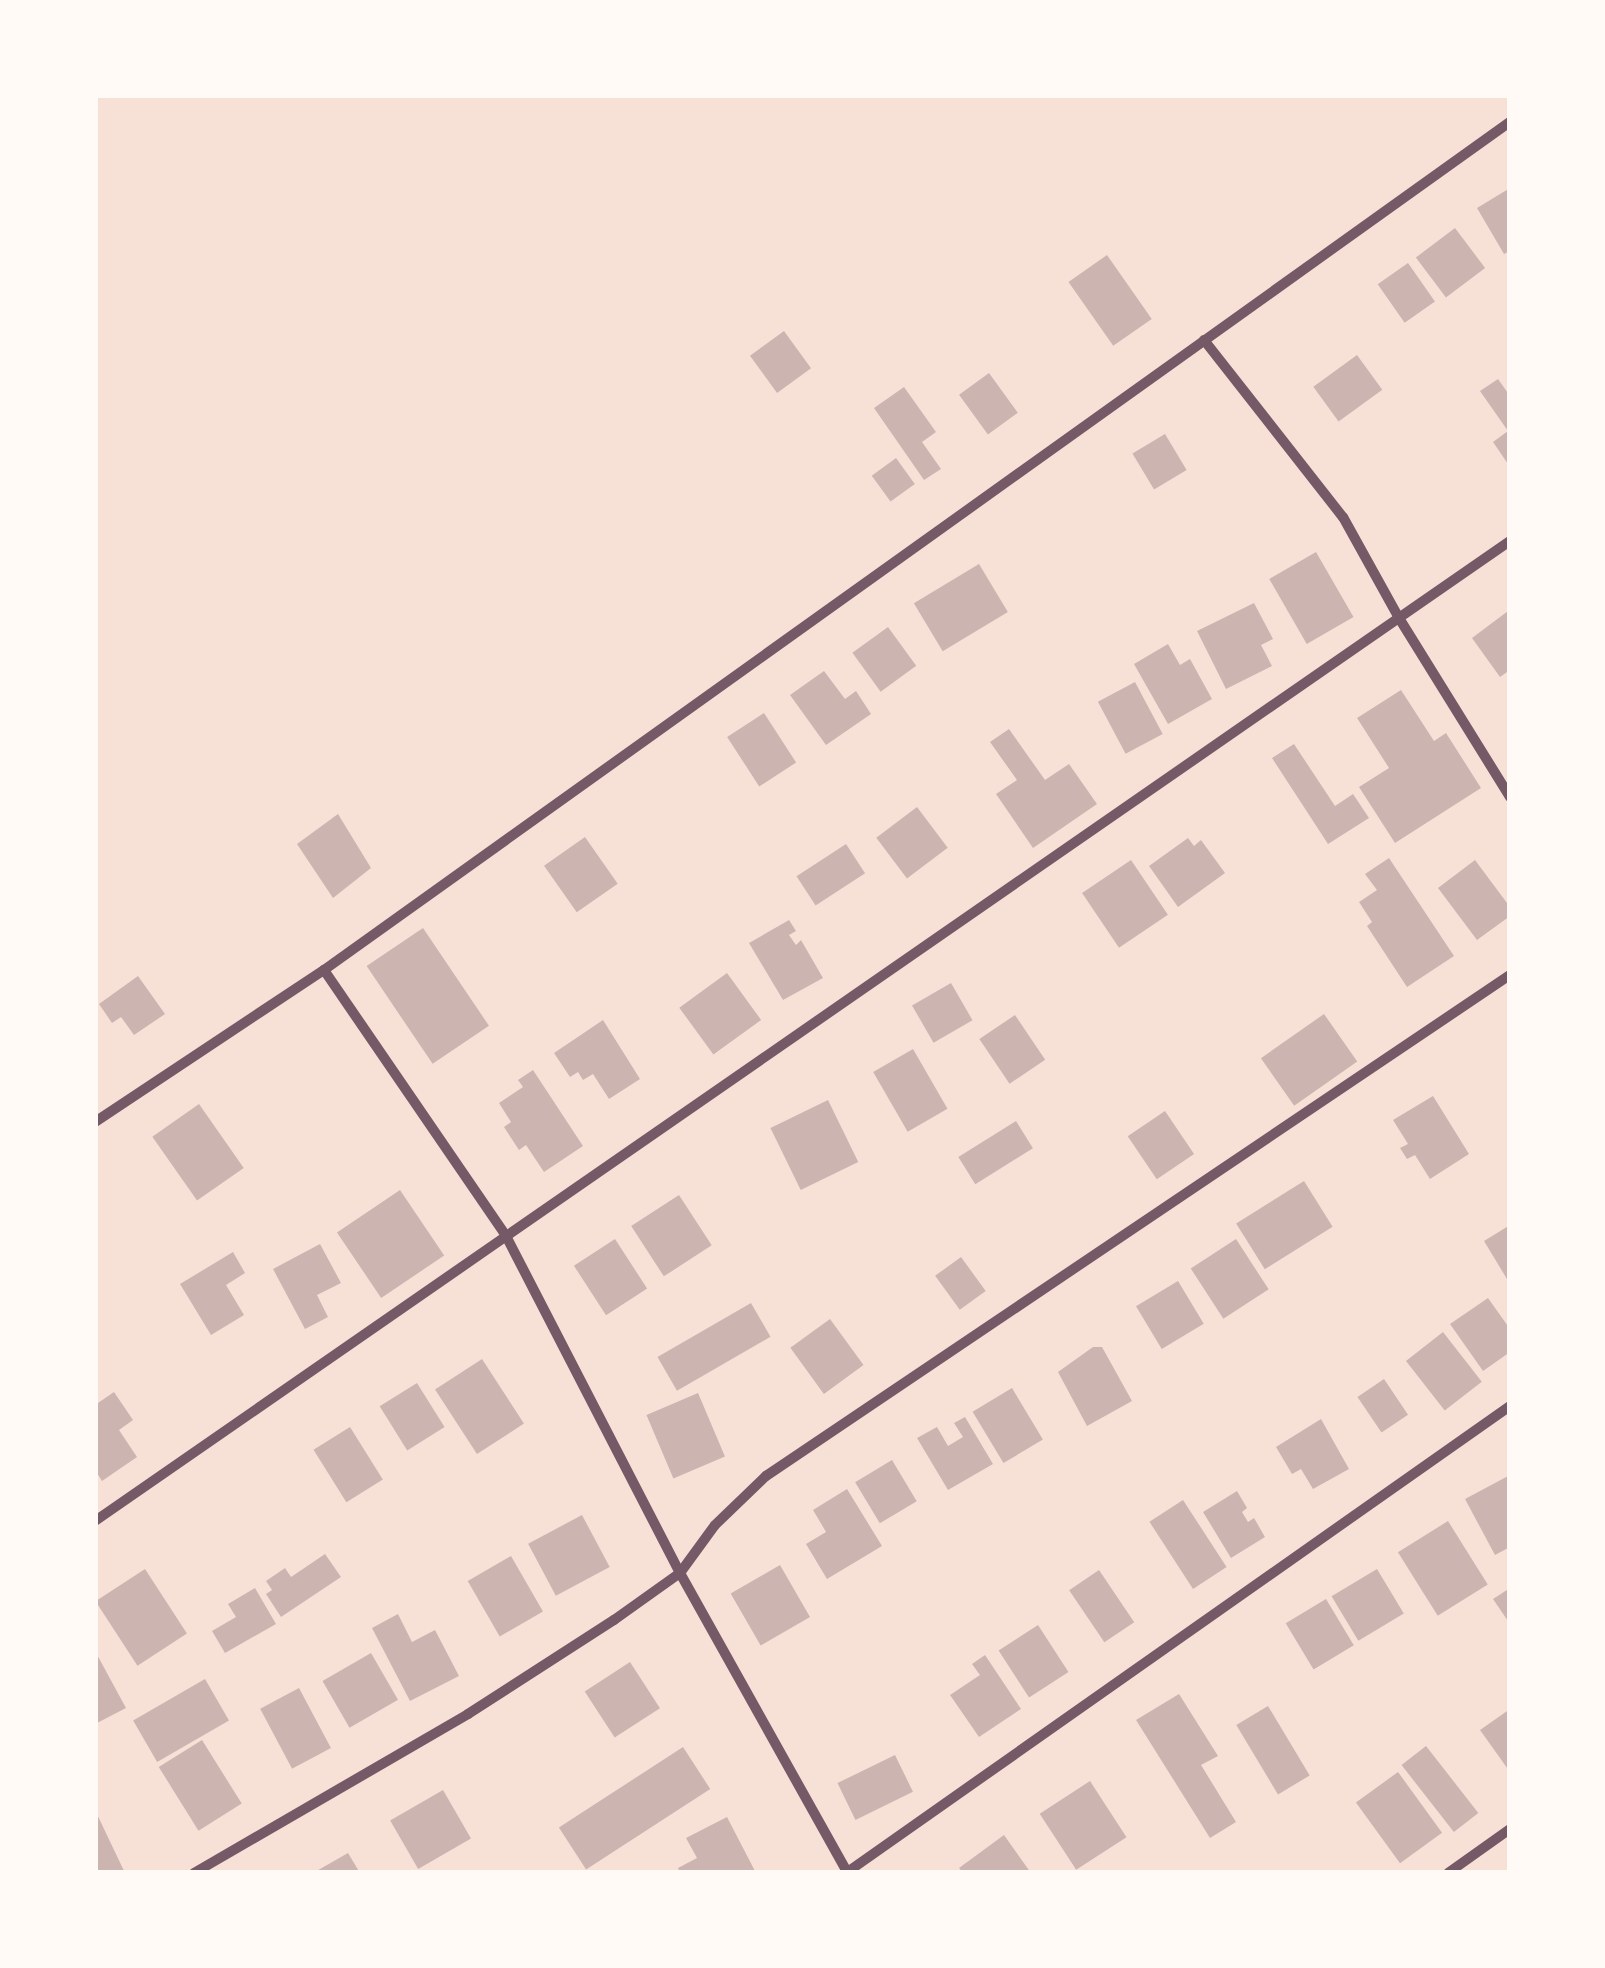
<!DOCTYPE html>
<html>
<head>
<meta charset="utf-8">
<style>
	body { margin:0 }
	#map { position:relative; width:1605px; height:1968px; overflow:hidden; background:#f7e1d7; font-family:Lato,sans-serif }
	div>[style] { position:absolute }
	.building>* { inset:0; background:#ccb4b1; transform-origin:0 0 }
	.minor>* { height:10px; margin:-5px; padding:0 5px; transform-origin:5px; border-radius:5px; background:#755966 }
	span { translate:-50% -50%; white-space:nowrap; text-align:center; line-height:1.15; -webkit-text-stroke:10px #fffaf5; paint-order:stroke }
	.frame { position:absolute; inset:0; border:98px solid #fffaf5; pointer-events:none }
</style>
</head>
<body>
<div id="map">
	<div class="building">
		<i style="clip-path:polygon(1510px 188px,1510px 251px,1504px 254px,1477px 208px)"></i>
		<i style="left:1455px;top:228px;width:50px;height:49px;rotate:53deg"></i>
		<i style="left:1107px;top:255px;width:78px;height:47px;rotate:55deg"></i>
		<i style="left:1408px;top:263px;width:47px;height:37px;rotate:55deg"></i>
		<i style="left:784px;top:331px;width:46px;height:42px;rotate:54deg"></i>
		<i style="left:1357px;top:355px;width:43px;height:54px;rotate:54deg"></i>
		<i style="left:989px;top:373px;width:49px;height:37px;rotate:54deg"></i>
		<i style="clip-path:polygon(1498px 379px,1510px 396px,1510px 467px,1493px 442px,1508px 431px,1480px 391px)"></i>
		<i style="clip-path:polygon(904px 387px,936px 432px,922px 442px,941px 469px,924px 480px,874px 408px)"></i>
		<i style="left:1165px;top:434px;width:42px;height:38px;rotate:59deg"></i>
		<i style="left:896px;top:458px;width:32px;height:30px;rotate:54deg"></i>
		<i style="left:1316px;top:552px;width:75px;height:54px;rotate:60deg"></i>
		<i style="left:979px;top:564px;width:56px;height:76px;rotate:59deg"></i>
		<i style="clip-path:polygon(1254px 603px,1273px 639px,1261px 645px,1272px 666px,1226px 689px,1197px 631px)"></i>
		<i style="clip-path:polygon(1508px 611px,1510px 670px,1500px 677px,1472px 638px)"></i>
		<i style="left:888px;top:627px;width:48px;height:44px;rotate:54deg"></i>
		<i style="clip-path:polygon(1168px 644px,1180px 665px,1190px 659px,1212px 699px,1168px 724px,1134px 664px)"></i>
		<i style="clip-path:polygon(824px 671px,845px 699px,856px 691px,871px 714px,826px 745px,790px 695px)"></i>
		<i style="left:1135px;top:682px;width:59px;height:42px;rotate:62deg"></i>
		<i style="clip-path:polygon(1401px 690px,1434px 741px,1446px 733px,1481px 788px,1395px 843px,1359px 787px,1389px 768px,1357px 718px)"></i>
		<i style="left:764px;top:713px;width:59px;height:44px;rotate:57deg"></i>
		<i style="clip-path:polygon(1009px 729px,1045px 780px,1069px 764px,1097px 804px,1033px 848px,996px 794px,1017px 780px,990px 742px)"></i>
		<i style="clip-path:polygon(1294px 744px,1335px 806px,1353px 794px,1369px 818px,1328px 844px,1272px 758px)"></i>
		<i style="left:917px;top:807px;width:51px;height:51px;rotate:53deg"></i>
		<i style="clip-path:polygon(338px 814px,371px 868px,333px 898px,297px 844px)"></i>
		<i style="left:585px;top:837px;width:57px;height:50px;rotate:55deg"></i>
		<i style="clip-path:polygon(1188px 838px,1194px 846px,1201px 840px,1225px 873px,1178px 907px,1149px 866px)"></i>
		<i style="left:846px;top:844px;width:35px;height:59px;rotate:57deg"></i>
		<i style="clip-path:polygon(1389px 858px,1454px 956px,1407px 987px,1367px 926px,1372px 922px,1359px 902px,1377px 890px,1365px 874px)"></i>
		<i style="left:1131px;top:860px;width:66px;height:59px;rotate:56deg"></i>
		<i style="clip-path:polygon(1475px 860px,1510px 907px,1510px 916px,1477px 940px,1438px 888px)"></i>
		<i style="clip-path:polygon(789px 920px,796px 931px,789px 935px,796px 945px,801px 940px,823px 978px,783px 1000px,749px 943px)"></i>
		<i style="left:423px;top:928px;width:118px;height:68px;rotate:56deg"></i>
		<i style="left:727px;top:973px;width:58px;height:59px;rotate:54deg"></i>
		<i style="clip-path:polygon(138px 976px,165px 1014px,134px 1035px,121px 1017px,112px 1023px,99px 1004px)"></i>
		<i style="left:951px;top:983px;width:43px;height:45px;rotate:60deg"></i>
		<i style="left:1324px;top:1014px;width:58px;height:77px;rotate:55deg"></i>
		<i style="left:1015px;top:1015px;width:54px;height:43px;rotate:56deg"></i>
		<i style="clip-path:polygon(603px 1020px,640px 1079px,609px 1099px,593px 1074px,583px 1080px,578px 1072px,570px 1077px,554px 1053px)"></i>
		<i style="left:913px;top:1049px;width:69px;height:46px;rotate:60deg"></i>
		<i style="clip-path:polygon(533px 1070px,583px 1146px,544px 1172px,526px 1145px,519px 1150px,504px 1127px,511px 1122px,499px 1103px,523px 1087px,518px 1080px)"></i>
		<i style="clip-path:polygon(1433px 1096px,1469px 1154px,1430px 1179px,1415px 1155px,1407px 1159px,1400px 1148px,1408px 1144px,1393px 1120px)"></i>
		<i style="left:828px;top:1100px;width:69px;height:64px;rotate:64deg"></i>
		<i style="left:199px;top:1104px;width:78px;height:57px;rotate:55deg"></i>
		<i style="left:1165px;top:1111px;width:52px;height:45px;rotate:56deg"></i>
		<i style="left:1016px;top:1121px;width:32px;height:68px;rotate:58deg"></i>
		<i style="left:1304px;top:1181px;width:54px;height:80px;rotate:58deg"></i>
		<i style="left:400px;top:1190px;width:79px;height:76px;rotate:56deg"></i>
		<i style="left:679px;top:1195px;width:60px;height:57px;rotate:57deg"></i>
		<i style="clip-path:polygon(1510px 1225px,1510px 1284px,1484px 1241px)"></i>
		<i style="left:615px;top:1239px;width:59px;height:49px;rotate:57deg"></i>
		<i style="left:1236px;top:1239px;width:60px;height:54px;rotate:57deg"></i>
		<i style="clip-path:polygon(320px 1244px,341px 1283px,317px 1295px,328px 1317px,305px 1329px,273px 1269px)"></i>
		<i style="clip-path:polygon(233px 1252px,245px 1273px,226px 1285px,244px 1315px,211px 1335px,180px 1284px)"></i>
		<i style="left:961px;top:1257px;width:42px;height:32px;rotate:54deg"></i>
		<i style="left:1178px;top:1281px;width:50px;height:49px;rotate:59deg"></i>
		<i style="clip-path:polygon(1488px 1298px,1510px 1329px,1510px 1352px,1483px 1371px,1450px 1324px)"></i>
		<i style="left:751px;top:1303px;width:39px;height:108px;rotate:60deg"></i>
		<i style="left:830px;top:1319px;width:57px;height:49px;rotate:54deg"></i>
		<i style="left:1443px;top:1332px;width:63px;height:47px;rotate:52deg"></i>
		<i style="clip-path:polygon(1093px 1347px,1102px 1347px,1132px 1401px,1087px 1426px,1058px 1372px)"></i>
		<i style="left:482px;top:1359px;width:77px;height:56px;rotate:57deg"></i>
		<i style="left:1384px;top:1379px;width:43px;height:32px;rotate:56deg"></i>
		<i style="left:417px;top:1383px;width:52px;height:44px;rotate:58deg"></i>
		<i style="left:1012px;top:1388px;width:60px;height:46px;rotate:59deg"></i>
		<i style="clip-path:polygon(114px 1392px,133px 1420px,119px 1430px,137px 1457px,102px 1481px,95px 1470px,95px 1405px)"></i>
		<i style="left:698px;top:1393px;width:69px;height:56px;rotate:67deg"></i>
		<i style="clip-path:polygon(965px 1417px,993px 1464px,948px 1490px,917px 1438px,937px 1427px,948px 1446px,963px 1437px,954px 1423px)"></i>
		<i style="clip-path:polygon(1321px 1419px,1349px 1469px,1313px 1489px,1301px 1469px,1292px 1474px,1276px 1447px)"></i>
		<i style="left:350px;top:1427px;width:62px;height:43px;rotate:58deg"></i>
		<i style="left:892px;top:1460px;width:48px;height:43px;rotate:59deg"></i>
		<i style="clip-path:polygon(1510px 1475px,1510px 1547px,1495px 1555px,1465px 1499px)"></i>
		<i style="clip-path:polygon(847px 1489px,882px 1546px,827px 1579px,806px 1544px,826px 1532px,813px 1510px)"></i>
		<i style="clip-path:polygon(1237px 1491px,1247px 1508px,1242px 1512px,1248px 1522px,1254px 1518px,1265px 1537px,1231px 1558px,1203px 1512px)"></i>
		<i style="left:1183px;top:1500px;width:80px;height:40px;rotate:57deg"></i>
		<i style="left:582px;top:1515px;width:59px;height:61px;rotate:62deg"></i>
		<i style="left:1448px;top:1521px;width:75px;height:59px;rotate:58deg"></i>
		<i style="clip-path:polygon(325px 1554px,341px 1577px,281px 1617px,266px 1594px,272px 1590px,266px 1581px,285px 1568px,291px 1577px)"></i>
		<i style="left:511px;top:1556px;width:64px;height:50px;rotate:60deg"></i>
		<i style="left:780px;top:1565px;width:60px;height:57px;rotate:60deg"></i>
		<i style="left:145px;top:1569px;width:77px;height:59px;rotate:57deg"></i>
		<i style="left:1377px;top:1569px;width:52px;height:53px;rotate:59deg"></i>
		<i style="left:1099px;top:1570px;width:63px;height:36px;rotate:56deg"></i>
		<i style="clip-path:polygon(255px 1588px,276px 1624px,225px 1653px,212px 1631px,236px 1617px,228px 1604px)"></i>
		<i style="clip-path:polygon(1510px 1588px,1510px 1624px,1493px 1599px)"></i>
		<i style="left:1326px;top:1599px;width:54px;height:47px;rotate:59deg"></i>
		<i style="clip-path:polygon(398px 1614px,412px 1642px,435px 1630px,459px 1676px,410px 1701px,372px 1628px)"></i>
		<i style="left:1038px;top:1625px;width:56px;height:47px;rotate:57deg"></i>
		<i style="clip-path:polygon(95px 1651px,126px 1708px,97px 1723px,95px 1719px)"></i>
		<i style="left:371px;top:1653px;width:54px;height:56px;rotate:60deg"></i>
		<i style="clip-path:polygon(985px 1655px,1021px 1709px,979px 1737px,950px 1695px,980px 1675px,972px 1664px)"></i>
		<i style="left:630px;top:1662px;width:55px;height:54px;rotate:57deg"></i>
		<i style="left:205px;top:1679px;width:48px;height:83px;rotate:60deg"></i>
		<i style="left:299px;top:1688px;width:68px;height:44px;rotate:62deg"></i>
		<i style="clip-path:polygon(1179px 1694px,1218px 1756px,1201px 1765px,1236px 1822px,1210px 1838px,1136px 1720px)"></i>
		<i style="left:1268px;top:1706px;width:81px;height:37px;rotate:59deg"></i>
		<i style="clip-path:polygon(1510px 1709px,1510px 1772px,1480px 1730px)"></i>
		<i style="left:202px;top:1740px;width:75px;height:51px;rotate:58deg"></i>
		<i style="left:1426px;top:1746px;width:85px;height:31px;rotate:52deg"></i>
		<i style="left:683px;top:1747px;width:50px;height:148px;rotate:57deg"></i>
		<i style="left:895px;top:1755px;width:41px;height:64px;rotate:64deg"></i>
		<i style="left:1398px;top:1772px;width:75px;height:52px;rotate:54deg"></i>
		<i style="left:1090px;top:1781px;width:67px;height:60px;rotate:57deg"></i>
		<i style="left:443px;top:1790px;width:56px;height:61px;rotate:60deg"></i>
		<i style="clip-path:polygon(95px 1810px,125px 1873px,95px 1873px)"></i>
		<i style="clip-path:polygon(727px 1817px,756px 1873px,680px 1873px,678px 1868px,697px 1858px,686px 1838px)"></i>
		<i style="clip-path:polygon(1004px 1835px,1031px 1873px,963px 1873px,959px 1868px)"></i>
		<i style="clip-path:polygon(348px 1853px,360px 1873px,313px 1873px)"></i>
	</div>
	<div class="minor">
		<i style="left:1204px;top:340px;width:225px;rotate:51.9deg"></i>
		<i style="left:1343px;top:517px;width:115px;rotate:61deg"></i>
		<i style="left:1399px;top:618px;width:211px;rotate:58.2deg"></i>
		<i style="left:324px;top:970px;width:320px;rotate:55.6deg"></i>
		<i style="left:505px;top:1234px;width:382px;rotate:62.7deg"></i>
		<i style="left:680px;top:1573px;width:344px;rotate:60.8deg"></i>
		<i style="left:95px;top:1122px;width:275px;rotate:-33.6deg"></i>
		<i style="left:324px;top:970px;width:1458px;rotate:-35.57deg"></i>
		<i style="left:95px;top:1521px;width:1721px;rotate:-34.71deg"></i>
		<i style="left:194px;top:1873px;width:317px;rotate:-30.1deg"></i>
		<i style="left:468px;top:1714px;width:174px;rotate:-32.8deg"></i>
		<i style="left:614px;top:1620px;width:81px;rotate:-35.5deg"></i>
		<i style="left:680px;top:1573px;width:59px;rotate:-53.9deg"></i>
		<i style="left:715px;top:1525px;width:71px;rotate:-43.9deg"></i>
		<i style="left:766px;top:1476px;width:897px;rotate:-33.96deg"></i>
		<i style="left:846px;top:1873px;width:812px;rotate:-35.12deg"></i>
		<i style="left:1448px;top:1873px;width:76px;rotate:-35.4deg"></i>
	</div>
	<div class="frame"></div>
</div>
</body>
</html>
